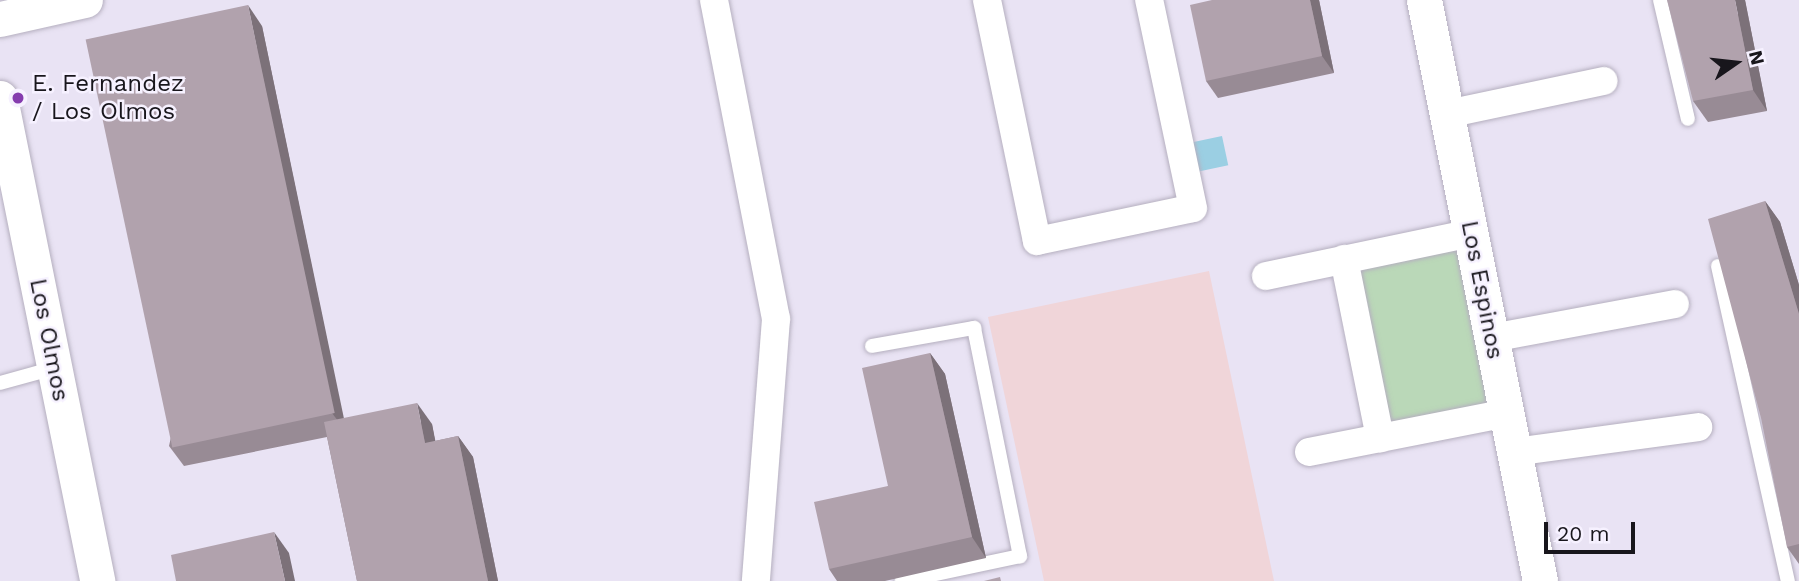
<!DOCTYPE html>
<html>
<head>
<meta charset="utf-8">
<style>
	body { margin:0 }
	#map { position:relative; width:1799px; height:581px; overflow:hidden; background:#e9e3f4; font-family:"Work Sans",sans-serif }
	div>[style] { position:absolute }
	.education>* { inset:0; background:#f0d5d9 }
	.green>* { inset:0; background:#bad8b8; transform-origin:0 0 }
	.water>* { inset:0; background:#9bcfe3; transform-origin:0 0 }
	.roads { filter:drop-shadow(0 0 2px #b5afbf) drop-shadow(0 0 2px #b5afbf) }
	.service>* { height:14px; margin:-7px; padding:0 7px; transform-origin:7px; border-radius:7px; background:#fff }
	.minor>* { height:28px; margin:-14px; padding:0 14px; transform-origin:14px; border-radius:14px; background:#fff }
	.tertiary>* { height:35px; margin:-17.5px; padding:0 17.5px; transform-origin:17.5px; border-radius:17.5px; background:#fff }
	.wall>* { inset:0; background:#988b95 }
	.shaded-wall>* { inset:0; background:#7c7179 }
	.building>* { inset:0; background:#b1a2ad; transform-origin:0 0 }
	.dots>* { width:19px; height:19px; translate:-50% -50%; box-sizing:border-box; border:4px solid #f6f1ff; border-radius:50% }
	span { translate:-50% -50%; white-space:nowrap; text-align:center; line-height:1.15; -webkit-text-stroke:5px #f6f1ff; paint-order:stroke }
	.poi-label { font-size:24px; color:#18161c }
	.left { translate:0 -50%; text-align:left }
	.street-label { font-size:24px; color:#18161c }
	.north { position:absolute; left:1701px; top:28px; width:70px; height:70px; -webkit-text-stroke:5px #f6f1ff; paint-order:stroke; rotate:76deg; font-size:19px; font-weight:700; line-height:28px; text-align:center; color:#18161c }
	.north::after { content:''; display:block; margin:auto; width:24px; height:32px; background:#18161c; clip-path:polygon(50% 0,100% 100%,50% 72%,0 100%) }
	.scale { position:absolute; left:1544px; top:522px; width:91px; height:32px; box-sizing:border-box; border:4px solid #18161c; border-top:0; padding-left:9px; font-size:21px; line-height:24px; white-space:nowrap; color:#18161c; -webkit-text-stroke:5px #f6f1ff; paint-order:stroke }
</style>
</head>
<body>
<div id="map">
	<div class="education">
		<i style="clip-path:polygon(1209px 271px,1274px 581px,1044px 581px,988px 317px)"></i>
	</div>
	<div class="green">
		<i style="left:1471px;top:233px;width:184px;height:130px;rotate:79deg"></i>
	</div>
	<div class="water">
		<i style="left:1222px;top:136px;width:30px;height:35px;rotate:78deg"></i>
	</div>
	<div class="roads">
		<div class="service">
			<i style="left:1660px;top:0;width:122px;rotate:76.8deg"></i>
			<i style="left:1718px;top:266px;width:323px;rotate:77.5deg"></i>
			<i style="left:872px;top:346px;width:104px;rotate:-10deg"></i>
			<i style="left:974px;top:328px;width:233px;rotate:78.6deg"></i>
			<i style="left:1020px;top:556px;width:121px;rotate:168deg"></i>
			<i style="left:0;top:383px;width:56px;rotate:-15.5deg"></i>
		</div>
		<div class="minor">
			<i style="left:714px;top:0;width:325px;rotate:79deg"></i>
			<i style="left:776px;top:319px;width:263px;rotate:94.4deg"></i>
			<i style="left:987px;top:0;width:246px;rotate:78.3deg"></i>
			<i style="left:1037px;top:241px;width:159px;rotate:-11.9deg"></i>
			<i style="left:1193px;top:208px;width:213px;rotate:-101.9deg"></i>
			<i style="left:1447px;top:114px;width:160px;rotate:-11.9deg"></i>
			<i style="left:1344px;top:259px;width:183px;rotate:78.6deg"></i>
			<i style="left:1266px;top:276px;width:209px;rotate:-11.8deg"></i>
			<i style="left:1492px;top:338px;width:186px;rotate:-10.5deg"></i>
			<i style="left:1309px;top:452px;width:202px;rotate:-11.1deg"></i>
			<i style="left:1514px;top:452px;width:186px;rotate:-7.7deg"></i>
		</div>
		<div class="tertiary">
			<i style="left:1424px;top:0;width:592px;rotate:78.71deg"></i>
			<i style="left:0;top:19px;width:87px;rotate:-12.6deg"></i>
			<i style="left:0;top:98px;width:493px;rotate:78.6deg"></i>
		</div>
	</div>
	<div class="wall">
		<i style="clip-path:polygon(1212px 0,1319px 0,1334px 73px,1218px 98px,1206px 81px)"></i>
		<i style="clip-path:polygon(1745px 0,1767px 111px,1708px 122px,1693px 101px)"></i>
		<i style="clip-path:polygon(262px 26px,343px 418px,432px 424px,435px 441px,458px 436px,473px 457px,498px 581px,357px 581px,327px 437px,184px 466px,169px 446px)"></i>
		<i style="clip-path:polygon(1765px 201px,1780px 222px,1799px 285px,1799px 564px,1787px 547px)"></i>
		<i style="clip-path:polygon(930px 353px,945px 374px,986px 558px,885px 581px,837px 581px,829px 569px,888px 486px)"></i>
	</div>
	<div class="shaded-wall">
		<i style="clip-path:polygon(1310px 0,1319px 0,1334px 73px,1322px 56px)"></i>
		<i style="clip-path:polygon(1735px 0,1745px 0,1767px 111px,1753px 90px)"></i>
		<i style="clip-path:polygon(248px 5px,262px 26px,347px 433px,332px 413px)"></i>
		<i style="clip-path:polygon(1765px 201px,1780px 222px,1799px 285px,1799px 314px)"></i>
		<i style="clip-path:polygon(930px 353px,945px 374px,986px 558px,972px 537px)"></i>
		<i style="clip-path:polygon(417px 403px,432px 424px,440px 464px,425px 443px)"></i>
		<i style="clip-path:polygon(458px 436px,473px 457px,498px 581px,488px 581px)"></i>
		<i style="clip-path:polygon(274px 532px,289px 553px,295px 581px,285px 581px)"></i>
	</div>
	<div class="building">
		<i style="clip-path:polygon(1212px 0,1310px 0,1322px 56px,1206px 81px,1190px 5px)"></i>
		<i style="clip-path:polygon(1667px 0,1735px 0,1753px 90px,1693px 101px)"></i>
		<i style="left:248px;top:5px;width:417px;height:166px;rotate:78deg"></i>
		<i style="clip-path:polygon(1765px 201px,1799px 314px,1799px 544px,1787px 547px,1761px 418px,1708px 219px)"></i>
		<i style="clip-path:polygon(930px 353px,972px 537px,829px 569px,814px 502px,888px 486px,862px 368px)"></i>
		<i style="clip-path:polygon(417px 403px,425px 443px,458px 436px,488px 581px,357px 581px,324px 422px)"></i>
		<i style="clip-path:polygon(274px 532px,285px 581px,176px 581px,171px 555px)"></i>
		<i style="clip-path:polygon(1000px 577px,1001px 581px,984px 581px)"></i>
	</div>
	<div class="dots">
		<i style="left:18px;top:98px;background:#853cae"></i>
	</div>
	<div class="poi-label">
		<span class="left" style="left:32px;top:98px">E. Fernandez<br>/ Los Olmos</span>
	</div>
	<div class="street-label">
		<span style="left:1482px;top:290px;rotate:79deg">Los Espinos</span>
		<span style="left:49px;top:340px;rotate:79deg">Los Olmos</span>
	</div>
	<div class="north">N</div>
	<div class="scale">20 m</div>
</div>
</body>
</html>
